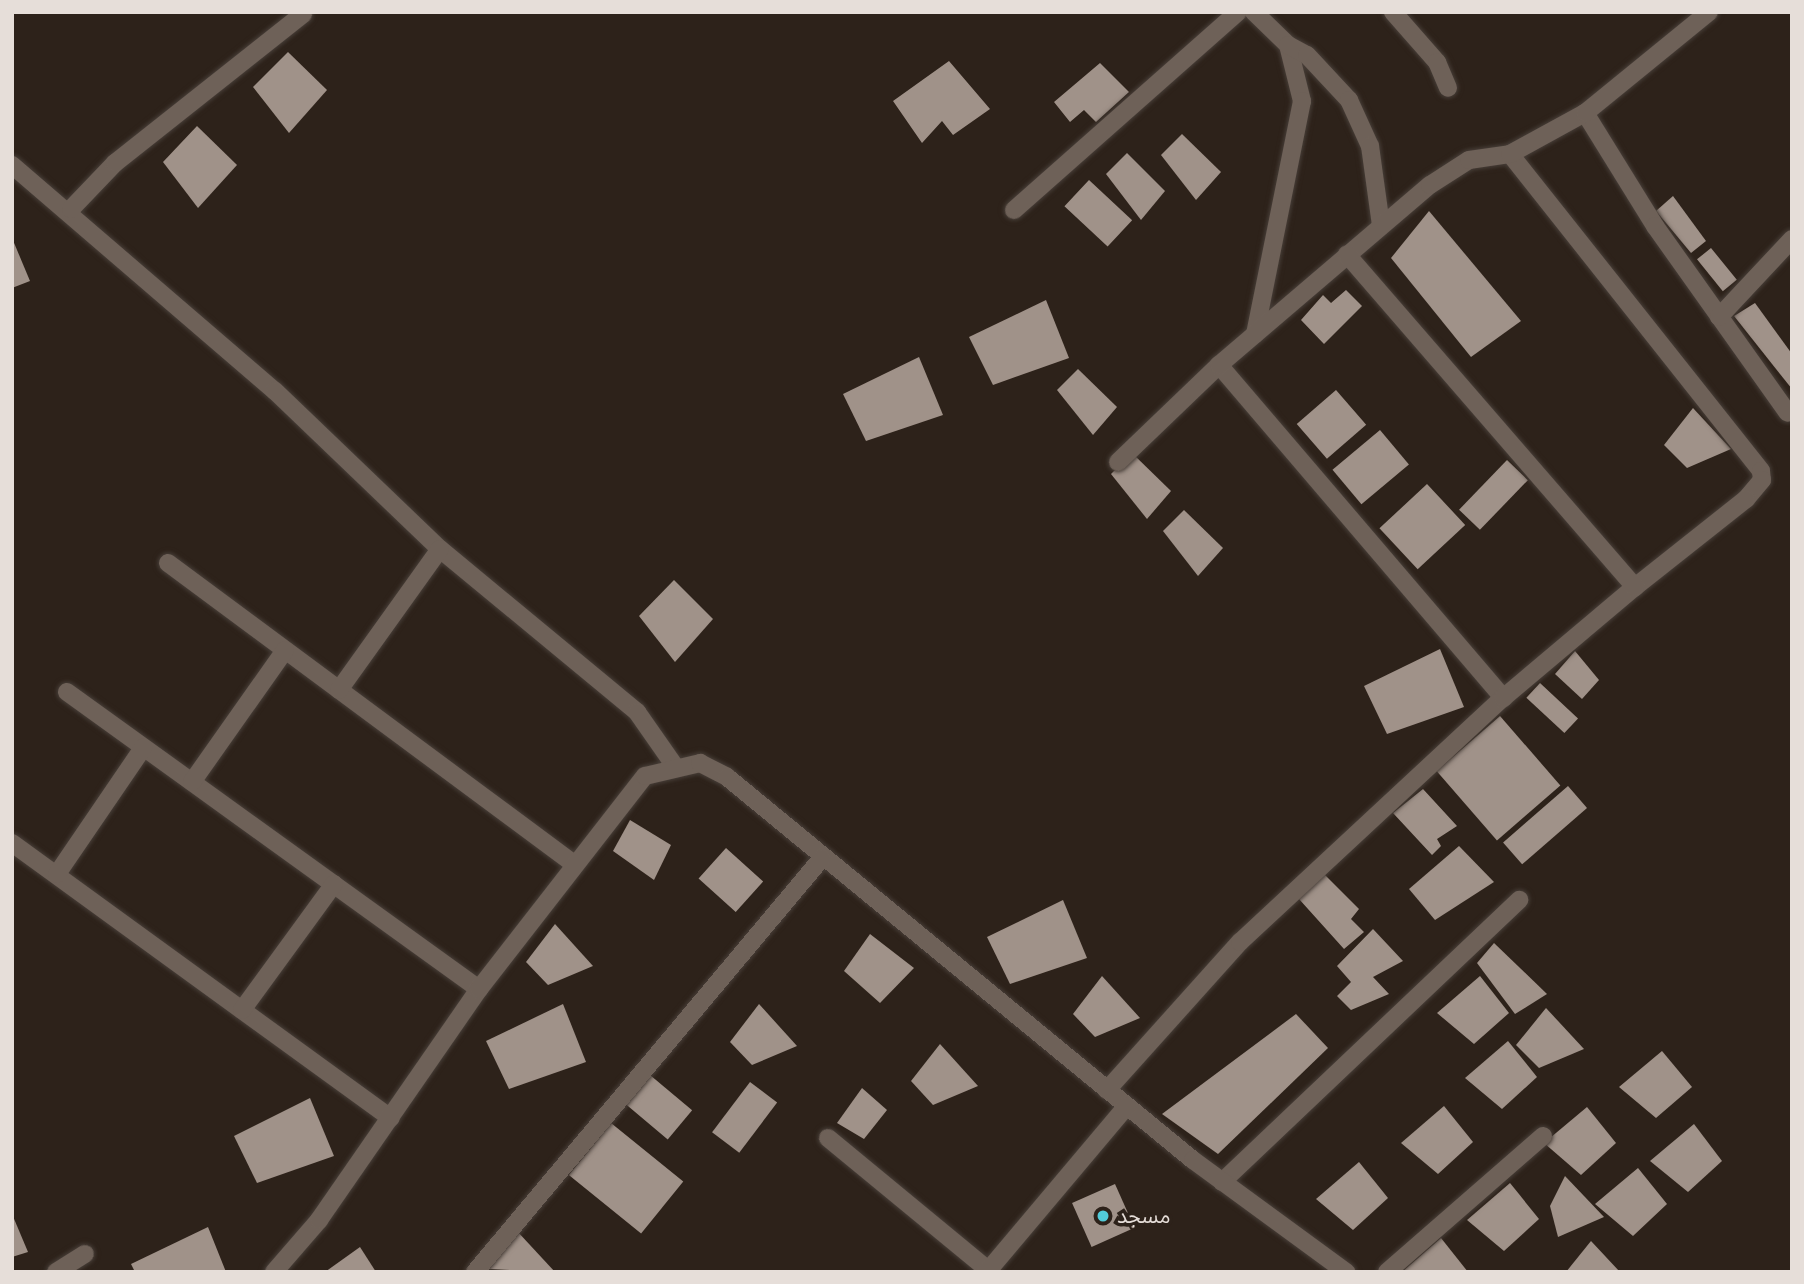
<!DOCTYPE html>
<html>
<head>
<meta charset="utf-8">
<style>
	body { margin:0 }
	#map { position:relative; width:1804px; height:1284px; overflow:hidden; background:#2d221a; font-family:Karla,"Noto Sans Arabic",sans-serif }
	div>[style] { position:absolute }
	.building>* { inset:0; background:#a09289; transform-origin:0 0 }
	.roads { filter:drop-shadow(0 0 2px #473e38) drop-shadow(0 0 2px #473e38) }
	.street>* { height:18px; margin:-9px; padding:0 9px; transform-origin:9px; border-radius:9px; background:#6e6158 }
	.dots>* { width:19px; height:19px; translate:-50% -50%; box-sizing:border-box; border:4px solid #2d221a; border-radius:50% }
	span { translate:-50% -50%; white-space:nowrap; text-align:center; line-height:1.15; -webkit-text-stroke:7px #2d221a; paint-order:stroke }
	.poi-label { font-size:21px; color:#e6ded9 }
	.left { translate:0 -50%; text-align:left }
	.frame { position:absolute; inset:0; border:14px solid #e6ded9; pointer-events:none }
</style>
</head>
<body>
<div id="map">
	<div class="building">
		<i style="clip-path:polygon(288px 52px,327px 90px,289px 133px,253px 87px)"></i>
		<i style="clip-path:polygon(949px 61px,990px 109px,953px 135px,942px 121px,922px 143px,893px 101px)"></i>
		<i style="clip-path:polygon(1100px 63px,1129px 92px,1096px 122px,1084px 110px,1070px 122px,1054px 102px)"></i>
		<i style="clip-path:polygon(197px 126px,237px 165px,198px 208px,163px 162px)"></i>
		<i style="clip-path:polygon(1182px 134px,1221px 172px,1196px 200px,1161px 155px)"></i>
		<i style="clip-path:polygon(1127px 153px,1165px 191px,1141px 220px,1106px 174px)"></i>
		<i style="left:1089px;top:180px;width:59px;height:36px;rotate:43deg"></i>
		<i style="clip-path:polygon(1673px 196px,1706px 241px,1691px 253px,1656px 211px)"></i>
		<i style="clip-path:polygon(1429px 211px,1521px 321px,1471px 357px,1391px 258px)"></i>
		<i style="clip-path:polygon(12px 238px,30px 281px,12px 288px)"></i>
		<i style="left:1711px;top:248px;width:41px;height:18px;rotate:51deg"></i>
		<i style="clip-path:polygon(1346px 290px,1362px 306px,1324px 344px,1301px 320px,1323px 295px,1331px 303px)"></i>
		<i style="clip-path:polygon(1046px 300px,1069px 358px,993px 385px,969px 337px)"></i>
		<i style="clip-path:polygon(1755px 303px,1792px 354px,1792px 389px,1734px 316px)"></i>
		<i style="clip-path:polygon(919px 357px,943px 415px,866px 441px,843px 394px)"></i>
		<i style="clip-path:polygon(1078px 369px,1117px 407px,1093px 435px,1057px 390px)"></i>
		<i style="left:1336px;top:390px;width:46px;height:52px;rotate:49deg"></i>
		<i style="clip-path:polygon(1693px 408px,1731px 449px,1687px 468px,1664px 445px)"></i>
		<i style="left:1380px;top:430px;width:45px;height:62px;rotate:50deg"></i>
		<i style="clip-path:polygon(1132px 453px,1171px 491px,1147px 519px,1111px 474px)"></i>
		<i style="left:1507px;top:460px;width:29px;height:69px;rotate:44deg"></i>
		<i style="left:1427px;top:484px;width:56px;height:65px;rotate:47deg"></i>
		<i style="clip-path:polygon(1184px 510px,1223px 548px,1198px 576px,1163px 531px)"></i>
		<i style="clip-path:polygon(674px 580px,713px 619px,675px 662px,639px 616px)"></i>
		<i style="clip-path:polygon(1440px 649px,1464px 707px,1387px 734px,1364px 686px)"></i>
		<i style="clip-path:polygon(1575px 651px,1599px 680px,1582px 699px,1555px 674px)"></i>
		<i style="left:1540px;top:683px;width:52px;height:20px;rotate:43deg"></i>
		<i style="left:1500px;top:716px;width:92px;height:84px;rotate:49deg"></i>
		<i style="left:1568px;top:786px;width:29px;height:86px;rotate:49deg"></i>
		<i style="clip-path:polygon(1423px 789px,1457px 826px,1437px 839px,1441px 846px,1432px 855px,1393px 813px)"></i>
		<i style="clip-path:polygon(630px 820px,671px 845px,654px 880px,613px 851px)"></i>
		<i style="clip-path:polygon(1459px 846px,1494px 882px,1435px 920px,1409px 889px)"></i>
		<i style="left:726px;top:848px;width:50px;height:41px;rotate:42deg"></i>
		<i style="clip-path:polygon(1324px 874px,1359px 909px,1351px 919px,1364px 932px,1344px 949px,1299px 899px)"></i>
		<i style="clip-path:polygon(1063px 900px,1087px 958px,1010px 984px,987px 937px)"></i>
		<i style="clip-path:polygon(555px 924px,593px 966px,548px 985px,526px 962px)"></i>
		<i style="clip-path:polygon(1373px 929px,1403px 961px,1373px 977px,1389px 994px,1351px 1010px,1337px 996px,1351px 982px,1337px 966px)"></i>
		<i style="clip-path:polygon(870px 934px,914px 968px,880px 1003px,844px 971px)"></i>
		<i style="clip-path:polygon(1494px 943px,1547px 994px,1515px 1014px,1477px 963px)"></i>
		<i style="clip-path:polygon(1102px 976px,1140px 1018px,1095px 1037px,1073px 1014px)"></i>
		<i style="clip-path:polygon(1480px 976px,1509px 1013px,1474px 1044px,1437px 1013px)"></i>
		<i style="clip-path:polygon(563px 1004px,586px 1062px,509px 1089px,486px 1041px)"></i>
		<i style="clip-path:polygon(759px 1004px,797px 1046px,752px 1065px,730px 1042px)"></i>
		<i style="clip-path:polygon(1546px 1008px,1584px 1049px,1539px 1068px,1516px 1045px)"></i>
		<i style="clip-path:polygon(1296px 1014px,1328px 1048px,1218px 1154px,1162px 1114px)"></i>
		<i style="clip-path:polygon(1508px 1041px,1537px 1077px,1502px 1109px,1465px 1078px)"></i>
		<i style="clip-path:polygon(940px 1044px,978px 1086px,933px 1105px,911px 1081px)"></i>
		<i style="clip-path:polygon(1662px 1051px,1692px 1087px,1656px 1118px,1619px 1087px)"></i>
		<i style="left:650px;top:1075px;width:55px;height:38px;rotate:40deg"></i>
		<i style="left:750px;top:1082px;width:34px;height:63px;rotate:37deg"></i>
		<i style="clip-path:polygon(862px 1088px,887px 1110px,864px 1139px,837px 1123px)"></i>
		<i style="clip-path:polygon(310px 1098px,334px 1156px,257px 1183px,234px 1136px)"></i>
		<i style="clip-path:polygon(1444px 1106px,1473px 1142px,1438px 1174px,1401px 1143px)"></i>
		<i style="clip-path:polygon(1587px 1107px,1616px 1143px,1581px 1175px,1544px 1143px)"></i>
		<i style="left:611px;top:1123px;width:93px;height:67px;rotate:39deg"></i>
		<i style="clip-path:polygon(1694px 1124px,1722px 1161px,1688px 1192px,1650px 1161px)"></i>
		<i style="clip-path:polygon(1359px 1162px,1388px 1198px,1353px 1230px,1316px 1199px)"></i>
		<i style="clip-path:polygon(1638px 1168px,1667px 1204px,1633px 1236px,1595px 1204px)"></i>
		<i style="clip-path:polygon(1565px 1176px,1604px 1217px,1558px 1237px,1550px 1206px)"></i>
		<i style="clip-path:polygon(1510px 1183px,1539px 1219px,1504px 1251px,1467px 1220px)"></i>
		<i style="left:1115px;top:1184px;width:48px;height:47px;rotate:66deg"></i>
		<i style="clip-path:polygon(12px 1214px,28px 1252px,12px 1257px)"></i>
		<i style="clip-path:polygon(208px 1227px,226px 1272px,135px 1272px,131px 1264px)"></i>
		<i style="clip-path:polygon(517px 1231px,555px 1272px,488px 1269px)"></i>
		<i style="clip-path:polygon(1441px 1238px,1468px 1272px,1402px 1272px)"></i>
		<i style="clip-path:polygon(1591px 1241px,1620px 1272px,1566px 1272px)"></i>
		<i style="clip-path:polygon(360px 1247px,376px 1272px,325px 1272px)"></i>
	</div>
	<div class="roads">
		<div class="street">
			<i style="left:1254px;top:12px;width:47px;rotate:44.1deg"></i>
			<i style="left:1288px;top:45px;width:58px;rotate:76deg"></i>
			<i style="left:1302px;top:101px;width:238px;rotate:101.4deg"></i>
			<i style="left:1393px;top:12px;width:67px;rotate:48.7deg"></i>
			<i style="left:1437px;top:62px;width:28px;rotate:67deg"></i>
			<i style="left:1288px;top:45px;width:21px;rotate:28deg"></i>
			<i style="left:1307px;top:55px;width:62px;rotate:47deg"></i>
			<i style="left:1349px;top:100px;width:51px;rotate:65.5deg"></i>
			<i style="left:1370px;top:146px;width:80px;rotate:82.1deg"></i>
			<i style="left:1585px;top:113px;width:133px;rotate:58.2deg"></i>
			<i style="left:1655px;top:226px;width:229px;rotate:54.6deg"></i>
			<i style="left:1510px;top:154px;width:404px;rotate:51.6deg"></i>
			<i style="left:1761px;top:471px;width:9px;rotate:84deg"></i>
			<i style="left:1762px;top:480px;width:25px;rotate:130deg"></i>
			<i style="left:1746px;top:499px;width:142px;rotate:141.6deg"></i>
			<i style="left:12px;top:165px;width:347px;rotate:40.7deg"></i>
			<i style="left:275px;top:391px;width:228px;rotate:43.8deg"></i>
			<i style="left:440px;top:549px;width:256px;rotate:39.6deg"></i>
			<i style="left:637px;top:712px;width:65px;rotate:55.1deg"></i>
			<i style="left:71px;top:209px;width:64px;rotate:-46.3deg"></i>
			<i style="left:115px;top:163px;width:240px;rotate:-38.4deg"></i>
			<i style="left:1014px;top:210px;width:299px;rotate:-41.5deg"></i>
			<i style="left:1719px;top:317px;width:107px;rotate:-46.9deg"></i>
			<i style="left:1219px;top:365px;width:438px;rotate:49.5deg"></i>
			<i style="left:1118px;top:462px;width:140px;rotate:-43.8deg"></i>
			<i style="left:1219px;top:365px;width:277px;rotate:-40.5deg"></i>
			<i style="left:1430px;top:185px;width:46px;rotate:-32.7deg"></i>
			<i style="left:1469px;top:160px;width:41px;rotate:-8.3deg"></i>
			<i style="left:1510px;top:154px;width:85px;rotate:-28.7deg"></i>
			<i style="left:1585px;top:113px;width:160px;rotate:-39.2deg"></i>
			<i style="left:168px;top:563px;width:505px;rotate:36.55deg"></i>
			<i style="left:339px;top:690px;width:173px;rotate:-54.4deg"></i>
			<i style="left:67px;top:692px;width:508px;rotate:35.79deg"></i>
			<i style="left:192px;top:782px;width:161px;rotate:-54.8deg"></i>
			<i style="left:12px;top:843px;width:468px;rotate:36deg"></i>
			<i style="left:57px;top:874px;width:153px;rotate:-55.7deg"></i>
			<i style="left:242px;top:1010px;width:156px;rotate:-53.9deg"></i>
			<i style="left:1107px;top:1090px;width:199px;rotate:-48.1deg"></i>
			<i style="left:1240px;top:942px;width:359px;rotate:-42.9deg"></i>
			<i style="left:1503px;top:698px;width:172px;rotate:-40.1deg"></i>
			<i style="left:1635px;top:587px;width:440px;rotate:-130.9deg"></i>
			<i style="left:828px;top:1138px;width:207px;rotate:39.5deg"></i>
			<i style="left:1222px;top:1182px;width:410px;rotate:-43.5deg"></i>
			<i style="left:56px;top:1272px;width:34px;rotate:-32deg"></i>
			<i style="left:274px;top:1272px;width:69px;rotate:-49.1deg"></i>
			<i style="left:319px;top:1220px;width:281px;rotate:-55.3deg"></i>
			<i style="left:479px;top:989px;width:270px;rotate:-52.1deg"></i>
			<i style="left:645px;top:776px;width:57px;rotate:-13.3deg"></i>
			<i style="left:700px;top:763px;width:30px;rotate:27deg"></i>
			<i style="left:727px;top:777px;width:603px;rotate:39.42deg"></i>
			<i style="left:1193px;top:1160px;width:190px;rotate:36.2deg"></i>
			<i style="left:475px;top:1272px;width:540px;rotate:-50.03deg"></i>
			<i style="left:987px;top:1272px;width:217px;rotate:-49.9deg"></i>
			<i style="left:1387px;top:1272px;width:207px;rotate:-41.1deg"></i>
		</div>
	</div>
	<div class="dots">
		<i style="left:1103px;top:1216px;background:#52cbd9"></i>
	</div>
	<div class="poi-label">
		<span class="left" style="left:1117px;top:1216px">مسجد</span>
	</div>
	<div class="frame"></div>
</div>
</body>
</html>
